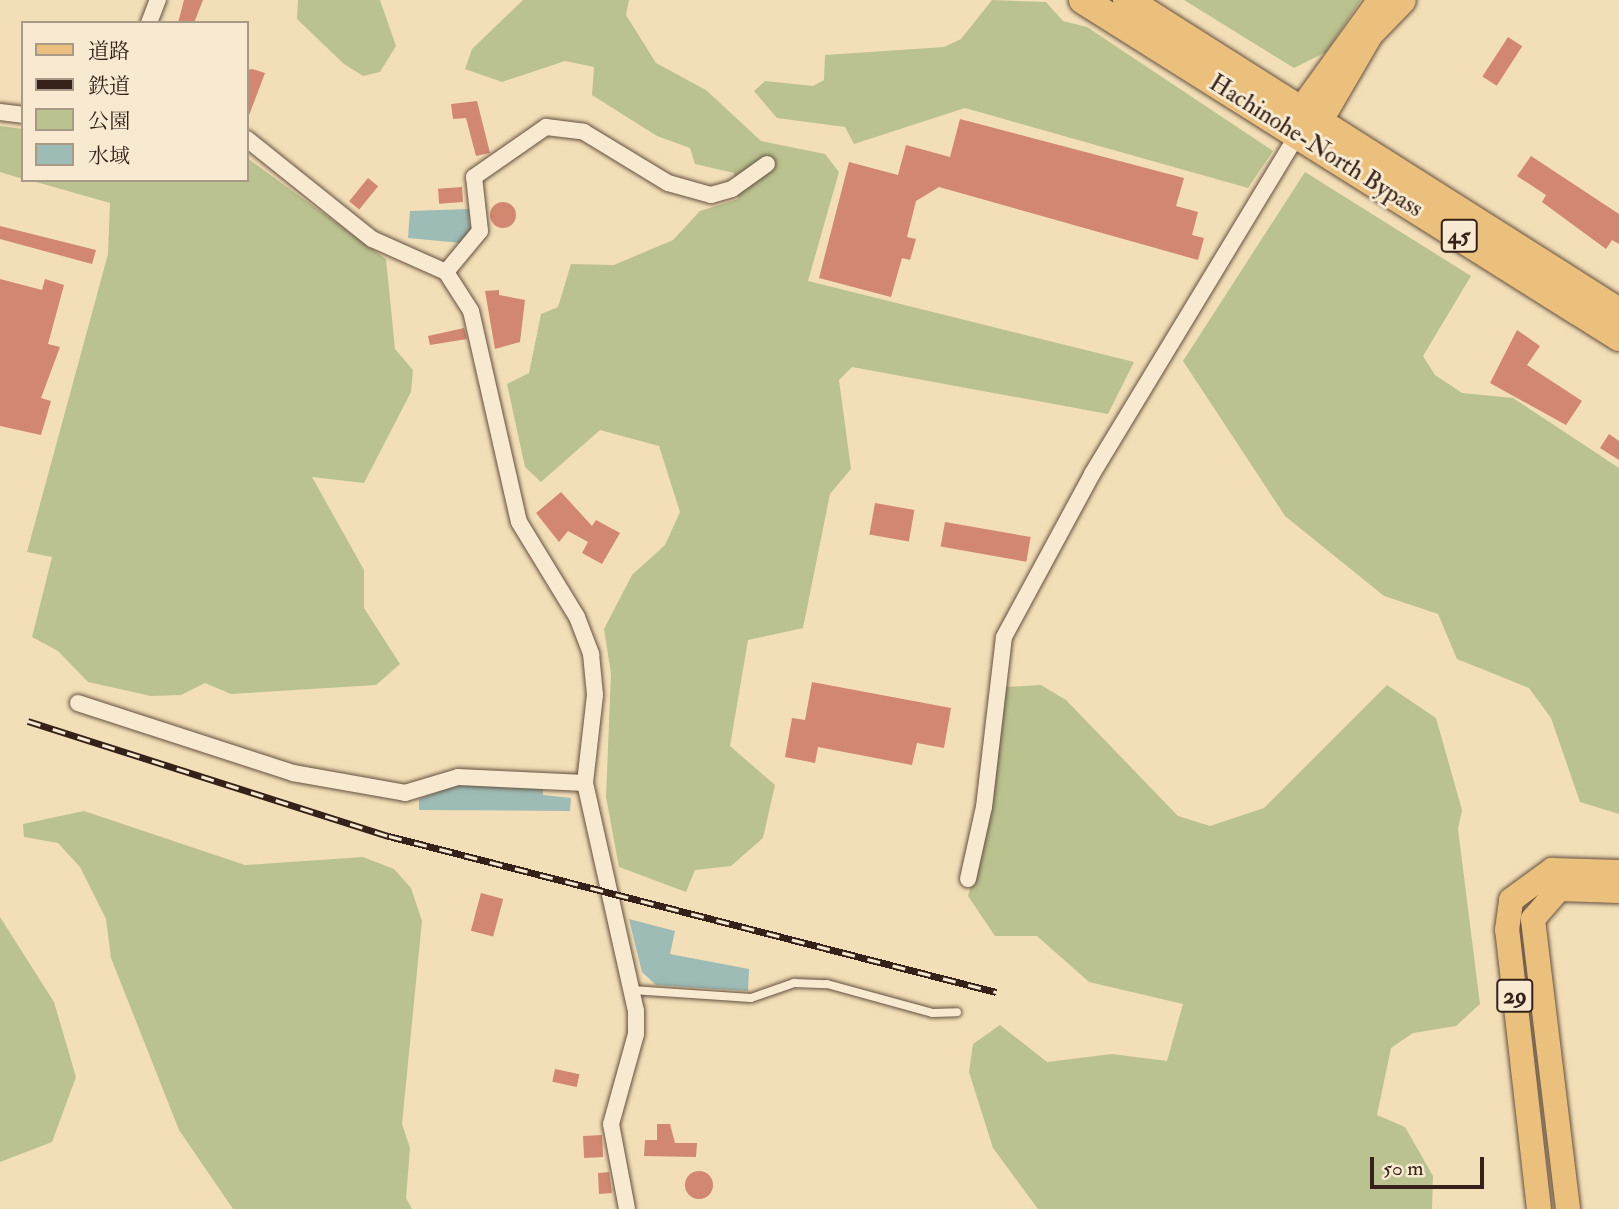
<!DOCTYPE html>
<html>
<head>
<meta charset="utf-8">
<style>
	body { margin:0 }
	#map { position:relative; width:1619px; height:1209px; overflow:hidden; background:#f3dfb7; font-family:"IM FELL Double Pica","Noto Serif JP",serif }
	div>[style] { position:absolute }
	.green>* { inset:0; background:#bac28f }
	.water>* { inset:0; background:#9dbcb5 }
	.building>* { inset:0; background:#d18770; transform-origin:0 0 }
	.round { border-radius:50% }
	.roads { filter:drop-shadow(0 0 2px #645040) drop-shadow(0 0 2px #645040) }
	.lane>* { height:8px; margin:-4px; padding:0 4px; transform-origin:4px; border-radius:4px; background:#f7ead0 }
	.street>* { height:16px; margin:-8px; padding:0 8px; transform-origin:8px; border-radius:8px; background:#f7ead0 }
	.primary>* { height:24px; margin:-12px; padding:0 12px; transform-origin:12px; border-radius:12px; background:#eac07c }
	.highway>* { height:28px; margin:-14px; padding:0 14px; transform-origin:14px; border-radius:14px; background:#eac07c }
	.rail>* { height:7px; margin-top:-3.5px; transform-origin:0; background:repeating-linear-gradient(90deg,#f7ead0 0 13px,#352119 0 26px); box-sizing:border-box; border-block:2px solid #352119 }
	span { translate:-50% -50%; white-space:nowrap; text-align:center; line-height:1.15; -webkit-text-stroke:6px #f7ead0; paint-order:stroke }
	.shield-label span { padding:2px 5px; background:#f7ead0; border:2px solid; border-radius:5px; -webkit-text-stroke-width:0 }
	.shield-label { font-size:23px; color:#352119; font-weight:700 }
	.street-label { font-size:24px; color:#352119 }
	.legend { position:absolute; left:21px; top:21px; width:228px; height:161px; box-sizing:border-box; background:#f7ead0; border:2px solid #a99a87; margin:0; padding:9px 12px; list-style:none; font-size:21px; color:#352119 }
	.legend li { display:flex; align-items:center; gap:14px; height:35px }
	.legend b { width:35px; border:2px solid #a99a87 }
	.scale { position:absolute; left:1370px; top:1157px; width:114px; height:32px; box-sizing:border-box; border:4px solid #352119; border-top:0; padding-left:9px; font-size:21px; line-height:24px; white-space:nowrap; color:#352119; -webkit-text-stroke:5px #f7ead0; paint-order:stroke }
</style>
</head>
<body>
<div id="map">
	<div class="green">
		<i style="clip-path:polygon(298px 0,380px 0,396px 46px,380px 72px,363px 76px,344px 64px,297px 19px)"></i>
		<i style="clip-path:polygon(523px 0,629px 0,626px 15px,656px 63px,706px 90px,761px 141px,825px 154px,839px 172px,808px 281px,1134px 362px,1108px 414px,852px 367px,839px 380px,851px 469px,830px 494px,803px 628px,748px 640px,730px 746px,775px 785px,763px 838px,731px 866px,695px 870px,686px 892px,619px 867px,606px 797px,611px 674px,604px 629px,632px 575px,665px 545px,680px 512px,659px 446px,600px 430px,541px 482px,525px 467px,507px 384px,529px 373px,541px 314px,558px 307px,571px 264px,614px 265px,673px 240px,700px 211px,738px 199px,734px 173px,695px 164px,690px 148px,657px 136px,592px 95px,594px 67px,565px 61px,502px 82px,465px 69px,472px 49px)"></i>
		<i style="clip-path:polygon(992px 0,1046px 2px,1063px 21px,1087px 27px,1273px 151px,1248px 188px,965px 108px,854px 144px,845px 127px,777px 118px,754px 91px,765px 81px,813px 86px,824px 80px,825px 55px,944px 47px,961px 39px)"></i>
		<i style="clip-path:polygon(1184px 0,1361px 0,1326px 52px,1294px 68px)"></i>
		<i style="clip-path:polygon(0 126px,23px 129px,23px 179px,0 172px)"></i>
		<i style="clip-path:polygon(247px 158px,386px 259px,395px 349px,413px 370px,411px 392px,364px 483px,312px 477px,364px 570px,364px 608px,400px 664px,376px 685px,231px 694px,205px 683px,181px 695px,151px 696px,88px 682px,58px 651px,32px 637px,52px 557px,27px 552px,108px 254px,110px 203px,29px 180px,247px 180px)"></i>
		<i style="clip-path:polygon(1305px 172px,1471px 276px,1423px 356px,1435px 375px,1462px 393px,1513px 398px,1619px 468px,1619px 814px,1580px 802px,1551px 718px,1529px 688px,1457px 659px,1438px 614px,1384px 596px,1285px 516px,1183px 361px)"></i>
		<i style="clip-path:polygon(1041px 685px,1066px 700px,1178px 816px,1210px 826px,1264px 808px,1387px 685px,1436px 718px,1462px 810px,1458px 829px,1480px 1004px,1456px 1026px,1413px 1033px,1391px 1048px,1377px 1115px,1405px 1127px,1433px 1176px,1432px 1209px,1038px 1209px,993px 1148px,969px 1072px,973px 1044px,1000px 1025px,1047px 1062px,1112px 1054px,1167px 1061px,1183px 1004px,1089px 982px,1037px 936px,995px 936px,968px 896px,993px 803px,1005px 687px)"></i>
		<i style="clip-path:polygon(84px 811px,245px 865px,363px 857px,394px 869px,411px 888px,422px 921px,402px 1124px,410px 1148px,406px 1198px,412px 1209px,233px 1209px,179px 1130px,111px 958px,106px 919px,80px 867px,58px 843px,24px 837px,23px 824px)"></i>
		<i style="clip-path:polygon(0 917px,54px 1002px,76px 1077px,52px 1142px,0 1162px)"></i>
	</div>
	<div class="water">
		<i style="clip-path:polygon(469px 209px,470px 231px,461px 243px,408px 238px,410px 211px)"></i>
		<i style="clip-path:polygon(457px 785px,543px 787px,543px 795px,571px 798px,570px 811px,419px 810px,419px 799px)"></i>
		<i style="clip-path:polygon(629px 919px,675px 931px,670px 954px,749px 969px,748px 991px,656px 985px,642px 972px)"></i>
	</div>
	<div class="building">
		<i style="clip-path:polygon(184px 0,203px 0,194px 23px,178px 23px)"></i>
		<i style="left:1508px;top:37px;width:17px;height:47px;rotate:33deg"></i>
		<i style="clip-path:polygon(252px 69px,265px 73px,248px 118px,247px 70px)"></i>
		<i style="clip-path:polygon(477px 101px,490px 153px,476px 156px,466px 118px,453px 119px,451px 104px)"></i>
		<i style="clip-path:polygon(960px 119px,1184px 178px,1176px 206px,1198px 212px,1192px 235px,1204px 238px,1198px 260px,939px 187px,916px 201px,907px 237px,916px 239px,910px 260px,902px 258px,891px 297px,819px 278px,849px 162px,898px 175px,906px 145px,950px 157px)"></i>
		<i style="clip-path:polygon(1531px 156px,1619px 214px,1619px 244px,1612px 240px,1606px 249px,1542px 202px,1546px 195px,1517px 176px)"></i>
		<i style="left:368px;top:178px;width:13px;height:30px;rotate:39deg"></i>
		<i style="left:462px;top:187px;width:15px;height:24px;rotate:86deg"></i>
		<i class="round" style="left:490px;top:202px;width:26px;height:26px"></i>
		<i style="clip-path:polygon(0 226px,96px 250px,92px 264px,0 239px)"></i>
		<i style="clip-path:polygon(0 279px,42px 290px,45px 279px,64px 285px,48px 344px,60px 347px,41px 398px,51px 401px,41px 435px,0 426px)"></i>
		<i style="clip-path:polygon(499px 290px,499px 295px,525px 300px,520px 342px,495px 349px,485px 291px)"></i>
		<i style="clip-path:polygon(464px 328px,467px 339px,430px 345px,428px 336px)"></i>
		<i style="clip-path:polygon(1517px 330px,1540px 346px,1527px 365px,1582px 401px,1566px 425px,1490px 383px)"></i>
		<i style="clip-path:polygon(1609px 434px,1619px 441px,1619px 460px,1600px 448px)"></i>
		<i style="clip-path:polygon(561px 492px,592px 526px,596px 520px,620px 533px,602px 564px,582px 553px,588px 542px,568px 531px,559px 542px,536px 513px)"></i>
		<i style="left:875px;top:503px;width:40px;height:32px;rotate:10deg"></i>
		<i style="left:945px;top:522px;width:87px;height:25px;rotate:10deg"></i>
		<i style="clip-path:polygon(812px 682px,951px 708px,944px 748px,917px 743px,912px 765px,818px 747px,815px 763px,785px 757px,792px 718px,805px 720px)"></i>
		<i style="left:481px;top:893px;width:23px;height:39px;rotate:15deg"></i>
		<i style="left:555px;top:1069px;width:25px;height:13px;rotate:12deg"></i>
		<i style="clip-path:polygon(657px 1124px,670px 1124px,675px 1143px,697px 1143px,696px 1157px,644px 1156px,645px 1140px,657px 1140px)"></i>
		<i style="left:583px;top:1136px;width:19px;height:22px;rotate:-3deg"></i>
		<i class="round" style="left:685px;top:1171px;width:28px;height:28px"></i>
		<i style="clip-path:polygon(609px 1172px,612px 1193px,599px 1194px,598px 1173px)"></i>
	</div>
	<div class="roads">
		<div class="lane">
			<i style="left:632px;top:990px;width:119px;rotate:3.8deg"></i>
			<i style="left:751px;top:998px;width:46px;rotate:-19.2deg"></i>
			<i style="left:794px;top:983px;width:33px;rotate:2deg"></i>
			<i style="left:827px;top:984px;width:110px;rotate:15.3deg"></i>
			<i style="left:933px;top:1013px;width:24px;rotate:-2deg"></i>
		</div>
		<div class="street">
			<i style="left:149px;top:23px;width:25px;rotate:-69deg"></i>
			<i style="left:0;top:112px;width:23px;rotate:7deg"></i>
			<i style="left:247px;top:139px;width:160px;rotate:38.7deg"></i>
			<i style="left:372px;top:239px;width:81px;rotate:24deg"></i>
			<i style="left:446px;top:272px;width:46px;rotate:57.3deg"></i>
			<i style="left:471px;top:311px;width:216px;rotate:77.2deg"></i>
			<i style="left:519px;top:522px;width:111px;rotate:58.6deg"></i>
			<i style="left:577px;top:617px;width:40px;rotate:69deg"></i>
			<i style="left:591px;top:654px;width:41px;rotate:84.4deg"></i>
			<i style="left:595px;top:695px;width:89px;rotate:96.5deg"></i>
			<i style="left:585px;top:783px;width:234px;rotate:77.4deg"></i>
			<i style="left:636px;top:1011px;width:23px;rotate:90deg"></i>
			<i style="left:636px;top:1034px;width:93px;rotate:105.5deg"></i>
			<i style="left:611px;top:1124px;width:86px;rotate:79.3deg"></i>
			<i style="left:446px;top:272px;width:53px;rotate:-50.3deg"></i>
			<i style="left:480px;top:231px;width:54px;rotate:-96.3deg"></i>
			<i style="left:474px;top:177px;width:88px;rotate:-34.8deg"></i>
			<i style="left:546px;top:127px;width:38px;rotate:7deg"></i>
			<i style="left:584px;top:132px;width:98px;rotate:31.3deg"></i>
			<i style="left:668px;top:183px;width:45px;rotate:15.6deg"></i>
			<i style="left:711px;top:195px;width:22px;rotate:-16deg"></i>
			<i style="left:732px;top:189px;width:43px;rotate:-35.5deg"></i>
			<i style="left:78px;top:703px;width:226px;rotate:18deg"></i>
			<i style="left:293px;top:773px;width:114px;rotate:10.1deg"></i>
			<i style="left:405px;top:793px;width:55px;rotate:-16.8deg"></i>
			<i style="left:458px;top:777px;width:127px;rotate:2.7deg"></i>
			<i style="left:968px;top:879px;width:74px;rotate:-77.5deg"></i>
			<i style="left:984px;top:807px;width:171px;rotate:-83.3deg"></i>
			<i style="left:1004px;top:637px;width:185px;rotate:-61.6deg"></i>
			<i style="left:1092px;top:474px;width:398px;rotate:-58.8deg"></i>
		</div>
		<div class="primary">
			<i style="left:1539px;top:1209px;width:281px;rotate:-96.5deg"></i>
			<i style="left:1507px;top:930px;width:30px;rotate:-82deg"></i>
			<i style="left:1511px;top:900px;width:51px;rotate:-36.2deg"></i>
			<i style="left:1552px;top:870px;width:67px;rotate:1.7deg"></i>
			<i style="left:1568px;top:1209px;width:292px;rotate:-96.9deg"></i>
			<i style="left:1533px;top:919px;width:40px;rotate:-49deg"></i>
			<i style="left:1559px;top:889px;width:60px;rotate:1.9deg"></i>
		</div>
		<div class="highway">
			<i style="left:1083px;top:0;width:633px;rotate:32.16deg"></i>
			<i style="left:1127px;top:0;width:583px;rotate:32.38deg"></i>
			<i style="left:1382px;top:0;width:135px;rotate:125.9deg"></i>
			<i style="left:1303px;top:109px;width:25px;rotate:101deg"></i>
			<i style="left:1298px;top:134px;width:25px;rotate:-34deg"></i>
			<i style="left:1319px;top:120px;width:99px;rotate:-59.8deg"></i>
			<i style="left:1369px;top:34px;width:47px;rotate:-45.9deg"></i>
		</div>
	</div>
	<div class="rail">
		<i style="left:28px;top:721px;width:379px;rotate:17.7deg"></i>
		<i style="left:389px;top:836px;width:627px;rotate:14.41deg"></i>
	</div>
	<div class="shield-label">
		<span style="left:1459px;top:236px">45</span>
		<span style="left:1515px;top:996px">29</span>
	</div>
	<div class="street-label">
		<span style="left:1316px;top:146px;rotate:32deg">Hachinohe-North Bypass</span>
	</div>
	<ul class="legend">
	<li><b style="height:9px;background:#eac07c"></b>道路</li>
	<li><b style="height:9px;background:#352119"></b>鉄道</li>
	<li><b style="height:19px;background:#bac28f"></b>公園</li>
	<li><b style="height:19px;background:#9dbcb5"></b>水域</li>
	</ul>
	<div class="scale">50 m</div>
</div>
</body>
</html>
